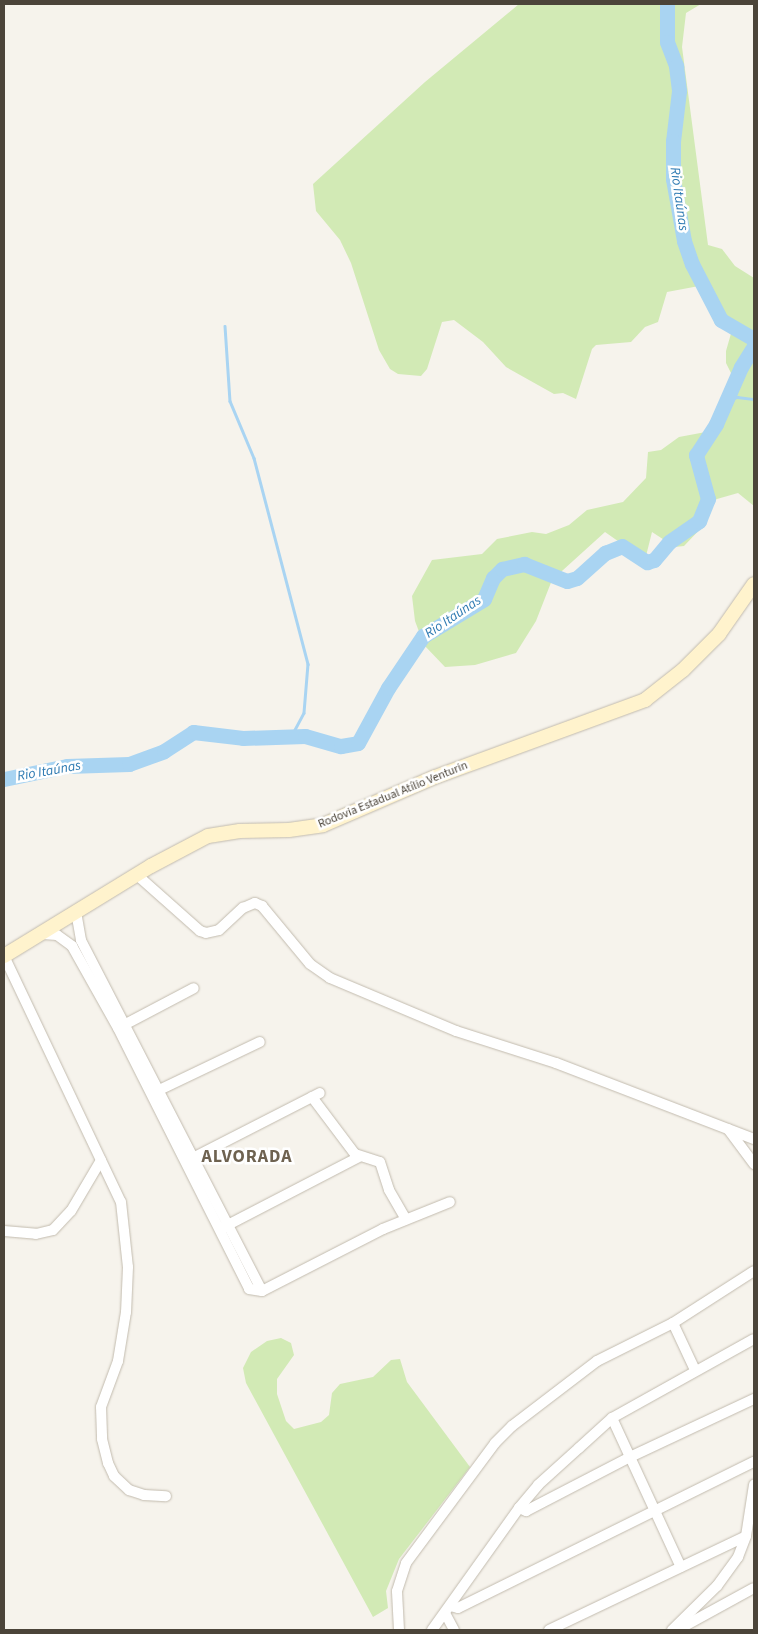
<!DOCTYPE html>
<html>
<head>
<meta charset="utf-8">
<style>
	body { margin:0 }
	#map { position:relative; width:758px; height:1634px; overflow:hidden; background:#f6f3ec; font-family:"Source Sans 3",sans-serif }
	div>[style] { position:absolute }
	.green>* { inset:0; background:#d2eab5 }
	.stream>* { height:2.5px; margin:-1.25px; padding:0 1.25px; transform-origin:1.25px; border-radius:1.25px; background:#a9d4f2 }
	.river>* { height:15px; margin:-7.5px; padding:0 7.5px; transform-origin:7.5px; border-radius:7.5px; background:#a9d4f2 }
	.roads { filter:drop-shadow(0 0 1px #c2bbae) drop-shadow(0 0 1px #c2bbae) }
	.street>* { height:10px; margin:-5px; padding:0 5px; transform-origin:5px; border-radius:5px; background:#fff }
	.secondary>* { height:14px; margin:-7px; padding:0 7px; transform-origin:7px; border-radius:7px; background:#fff3cd }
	span { translate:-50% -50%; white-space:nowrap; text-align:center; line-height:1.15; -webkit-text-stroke:5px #fff; paint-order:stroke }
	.street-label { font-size:12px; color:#4b4439 }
	.water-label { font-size:14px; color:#2e7ab2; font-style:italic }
	.district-label { font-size:18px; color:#6e6250; font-weight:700; letter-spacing:1px }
	.frame { position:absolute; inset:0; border:5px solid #4b4439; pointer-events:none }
</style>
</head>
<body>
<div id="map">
	<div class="green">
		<i style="clip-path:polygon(519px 4px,701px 4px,686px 13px,682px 47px,708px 245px,722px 249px,735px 266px,754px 278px,754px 506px,738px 493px,717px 499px,709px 504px,705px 524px,684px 546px,675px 547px,652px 532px,645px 560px,605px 532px,552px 580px,536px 621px,516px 653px,475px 665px,445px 667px,424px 645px,415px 621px,412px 596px,432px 560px,482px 554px,497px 539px,532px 532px,546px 534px,569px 525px,587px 510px,623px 502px,646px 478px,648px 452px,661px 450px,679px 437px,711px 431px,736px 388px,742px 384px,732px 375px,726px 363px,726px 351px,734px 323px,715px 307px,709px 293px,699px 286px,667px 292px,658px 322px,645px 327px,631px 342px,596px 345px,592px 349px,576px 399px,563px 393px,554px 394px,506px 367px,483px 342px,454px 320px,442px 322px,427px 369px,421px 376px,398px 374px,390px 369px,379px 350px,351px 263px,340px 240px,316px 211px,313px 184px,425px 82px)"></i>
		<i style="clip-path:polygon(281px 1338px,291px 1343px,294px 1355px,277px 1379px,277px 1394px,286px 1421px,294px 1429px,321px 1422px,329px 1415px,332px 1393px,340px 1384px,373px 1377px,391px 1360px,400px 1359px,407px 1382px,470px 1467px,399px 1559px,386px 1591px,388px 1608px,373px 1617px,246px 1383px,243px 1368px,251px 1352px,267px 1341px)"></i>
	</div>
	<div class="stream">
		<i style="left:225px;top:326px;width:75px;rotate:86.2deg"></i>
		<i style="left:230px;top:401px;width:62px;rotate:67.2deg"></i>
		<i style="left:254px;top:458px;width:213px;rotate:75.3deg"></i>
		<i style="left:308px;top:664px;width:49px;rotate:94.7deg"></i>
		<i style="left:304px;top:713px;width:26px;rotate:118deg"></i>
		<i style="left:726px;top:401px;width:12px;rotate:-20deg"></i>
		<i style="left:737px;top:397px;width:17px;rotate:7deg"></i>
	</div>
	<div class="river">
		<i style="left:667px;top:4px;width:38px;rotate:90deg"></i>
		<i style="left:667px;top:42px;width:26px;rotate:69deg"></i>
		<i style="left:676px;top:66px;width:25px;rotate:83deg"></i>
		<i style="left:679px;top:91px;width:50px;rotate:96.8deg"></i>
		<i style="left:673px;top:141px;width:38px;rotate:90deg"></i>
		<i style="left:673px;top:179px;width:63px;rotate:79.9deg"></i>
		<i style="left:684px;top:241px;width:24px;rotate:71deg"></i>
		<i style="left:692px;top:264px;width:63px;rotate:62.6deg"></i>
		<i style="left:721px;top:320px;width:38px;rotate:30deg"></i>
		<i style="left:4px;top:779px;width:64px;rotate:-11.7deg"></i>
		<i style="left:67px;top:766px;width:62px;rotate:-1.8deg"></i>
		<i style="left:129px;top:764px;width:37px;rotate:-20deg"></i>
		<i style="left:164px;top:751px;width:35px;rotate:-33deg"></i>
		<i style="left:193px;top:732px;width:50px;rotate:6.8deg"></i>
		<i style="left:243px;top:738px;width:62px;rotate:-1.8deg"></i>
		<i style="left:305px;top:736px;width:37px;rotate:16deg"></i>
		<i style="left:341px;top:746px;width:17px;rotate:-10deg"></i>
		<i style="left:358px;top:743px;width:63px;rotate:-61.4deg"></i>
		<i style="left:388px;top:688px;width:63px;rotate:-56.1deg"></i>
		<i style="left:423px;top:636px;width:71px;rotate:-31.2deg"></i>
		<i style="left:484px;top:599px;width:23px;rotate:-67deg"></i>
		<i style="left:493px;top:578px;width:13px;rotate:-45deg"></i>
		<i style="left:502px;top:569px;width:23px;rotate:-13deg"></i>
		<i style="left:524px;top:564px;width:46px;rotate:21.6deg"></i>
		<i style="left:567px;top:581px;width:10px;rotate:-17deg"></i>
		<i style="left:577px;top:578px;width:38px;rotate:-42deg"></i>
		<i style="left:605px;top:553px;width:18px;rotate:-22deg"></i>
		<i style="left:622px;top:546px;width:30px;rotate:33deg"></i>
		<i style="left:647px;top:562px;width:7px;rotate:-16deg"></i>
		<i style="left:654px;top:560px;width:23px;rotate:-50deg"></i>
		<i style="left:669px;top:542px;width:37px;rotate:-35deg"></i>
		<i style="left:699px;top:521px;width:24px;rotate:-68deg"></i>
		<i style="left:708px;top:499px;width:46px;rotate:-105.3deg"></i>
		<i style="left:696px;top:455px;width:37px;rotate:-57deg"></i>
		<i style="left:716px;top:424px;width:62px;rotate:-66.3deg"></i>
		<i style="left:741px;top:367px;width:25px;rotate:-58deg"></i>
	</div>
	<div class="roads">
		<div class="street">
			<i style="left:137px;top:875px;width:84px;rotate:41.6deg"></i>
			<i style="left:200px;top:931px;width:6px;rotate:18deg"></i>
			<i style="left:206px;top:933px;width:13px;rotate:-13deg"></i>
			<i style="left:219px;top:930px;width:33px;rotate:-43deg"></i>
			<i style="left:243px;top:908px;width:13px;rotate:-23deg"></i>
			<i style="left:255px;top:903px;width:8px;rotate:23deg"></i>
			<i style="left:262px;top:906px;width:75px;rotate:50.4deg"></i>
			<i style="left:310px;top:964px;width:24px;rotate:35deg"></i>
			<i style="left:330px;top:978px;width:137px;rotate:22.8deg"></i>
			<i style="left:456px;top:1031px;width:105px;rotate:17.7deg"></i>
			<i style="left:556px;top:1063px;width:212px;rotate:21deg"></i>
			<i style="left:43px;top:934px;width:14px;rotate:4deg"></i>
			<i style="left:57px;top:935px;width:19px;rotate:36deg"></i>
			<i style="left:72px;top:946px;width:94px;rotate:60.7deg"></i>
			<i style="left:118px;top:1028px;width:292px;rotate:63.3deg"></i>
			<i style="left:249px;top:1289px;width:13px;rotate:9deg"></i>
			<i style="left:262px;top:1291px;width:395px;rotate:-117.3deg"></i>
			<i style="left:81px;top:940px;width:28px;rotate:-100deg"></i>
			<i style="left:4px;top:956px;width:272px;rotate:64.6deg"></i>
			<i style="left:121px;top:1202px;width:65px;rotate:83.9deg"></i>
			<i style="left:128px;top:1267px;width:45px;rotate:92.5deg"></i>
			<i style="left:126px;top:1312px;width:50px;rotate:99.3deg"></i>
			<i style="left:118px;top:1361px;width:49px;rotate:110.3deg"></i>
			<i style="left:101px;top:1407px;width:32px;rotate:88deg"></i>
			<i style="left:102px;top:1439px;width:25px;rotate:76deg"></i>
			<i style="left:108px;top:1463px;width:14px;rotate:65deg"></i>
			<i style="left:114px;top:1476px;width:21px;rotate:43deg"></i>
			<i style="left:129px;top:1490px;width:16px;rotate:18deg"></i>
			<i style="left:144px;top:1495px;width:22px;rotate:3deg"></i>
			<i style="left:122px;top:1026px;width:81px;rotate:-27.8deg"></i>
			<i style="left:155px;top:1092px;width:116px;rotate:-25.5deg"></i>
			<i style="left:312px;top:1097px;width:71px;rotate:53deg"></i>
			<i style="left:355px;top:1154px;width:26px;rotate:18deg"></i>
			<i style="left:380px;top:1162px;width:29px;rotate:72deg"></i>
			<i style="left:389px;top:1190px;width:34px;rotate:60deg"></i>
			<i style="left:728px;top:1129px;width:44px;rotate:53.4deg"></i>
			<i style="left:187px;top:1161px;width:149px;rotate:-27.1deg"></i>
			<i style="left:222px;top:1228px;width:154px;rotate:-27.4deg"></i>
			<i style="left:4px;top:1231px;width:32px;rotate:5deg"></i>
			<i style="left:36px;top:1234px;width:17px;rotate:-13deg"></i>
			<i style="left:53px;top:1230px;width:26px;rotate:-47deg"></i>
			<i style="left:71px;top:1211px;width:59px;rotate:-59.5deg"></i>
			<i style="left:262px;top:1291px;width:136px;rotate:-27.1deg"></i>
			<i style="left:383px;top:1229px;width:72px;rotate:-21.9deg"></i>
			<i style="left:673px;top:1323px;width:52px;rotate:64.9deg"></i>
			<i style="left:612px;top:1418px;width:164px;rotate:65.2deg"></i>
			<i style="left:519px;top:1508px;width:8px;rotate:23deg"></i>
			<i style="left:526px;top:1511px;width:117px;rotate:-27.4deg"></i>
			<i style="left:630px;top:1457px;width:137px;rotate:-25.1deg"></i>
			<i style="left:450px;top:1606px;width:8px;rotate:14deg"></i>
			<i style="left:458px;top:1608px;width:330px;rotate:-26.3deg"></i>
			<i style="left:445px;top:1613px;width:19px;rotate:62deg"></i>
			<i style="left:679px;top:1629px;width:85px;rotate:-28.7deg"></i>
			<i style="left:399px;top:1630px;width:39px;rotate:-93deg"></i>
			<i style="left:397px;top:1591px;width:29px;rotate:-72deg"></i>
			<i style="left:406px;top:1563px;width:149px;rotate:-53.4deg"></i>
			<i style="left:495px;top:1443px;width:24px;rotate:-45deg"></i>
			<i style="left:512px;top:1426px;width:107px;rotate:-37.4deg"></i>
			<i style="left:597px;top:1361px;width:85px;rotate:-26.6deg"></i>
			<i style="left:673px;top:1323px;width:96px;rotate:-32.7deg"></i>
			<i style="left:432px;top:1630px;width:150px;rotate:-54.5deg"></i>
			<i style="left:519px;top:1508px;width:30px;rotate:-50deg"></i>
			<i style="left:538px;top:1485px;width:55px;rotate:-42.1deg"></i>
			<i style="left:579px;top:1448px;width:45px;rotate:-42.3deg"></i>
			<i style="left:612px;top:1418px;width:162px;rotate:-29.1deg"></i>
			<i style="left:549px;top:1630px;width:218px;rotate:-25.5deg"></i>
			<i style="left:672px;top:1630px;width:63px;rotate:-44.4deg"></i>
			<i style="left:717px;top:1586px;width:36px;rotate:-54deg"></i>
			<i style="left:738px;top:1557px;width:22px;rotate:-69deg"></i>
			<i style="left:746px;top:1536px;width:52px;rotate:-81.1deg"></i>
		</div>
		<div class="secondary">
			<i style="left:4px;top:956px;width:172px;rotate:-31.5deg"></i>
			<i style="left:151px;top:866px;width:64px;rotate:-27.8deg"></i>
			<i style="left:208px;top:836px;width:32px;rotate:-9deg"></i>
			<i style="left:240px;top:831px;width:49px;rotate:-1.2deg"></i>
			<i style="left:289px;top:830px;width:34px;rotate:-8deg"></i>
			<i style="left:323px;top:825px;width:122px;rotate:-23.2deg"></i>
			<i style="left:435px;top:777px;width:224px;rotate:-20.1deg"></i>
			<i style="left:645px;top:700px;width:48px;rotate:-38.3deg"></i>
			<i style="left:683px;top:670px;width:51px;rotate:-45deg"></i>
			<i style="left:719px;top:634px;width:61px;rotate:-55deg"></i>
		</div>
	</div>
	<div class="street-label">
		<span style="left:393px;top:795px;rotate:-22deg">Rodovia Estadual Atílio Venturin</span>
	</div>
	<div class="water-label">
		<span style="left:679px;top:199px;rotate:82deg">Rio Itaúnas</span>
		<span style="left:453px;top:617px;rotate:-34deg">Rio Itaúnas</span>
		<span style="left:49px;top:771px;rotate:-10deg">Rio Itaúnas</span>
	</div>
	<div class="district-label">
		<span style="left:247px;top:1157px">ALVORADA</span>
	</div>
	<div class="frame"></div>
</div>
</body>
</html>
